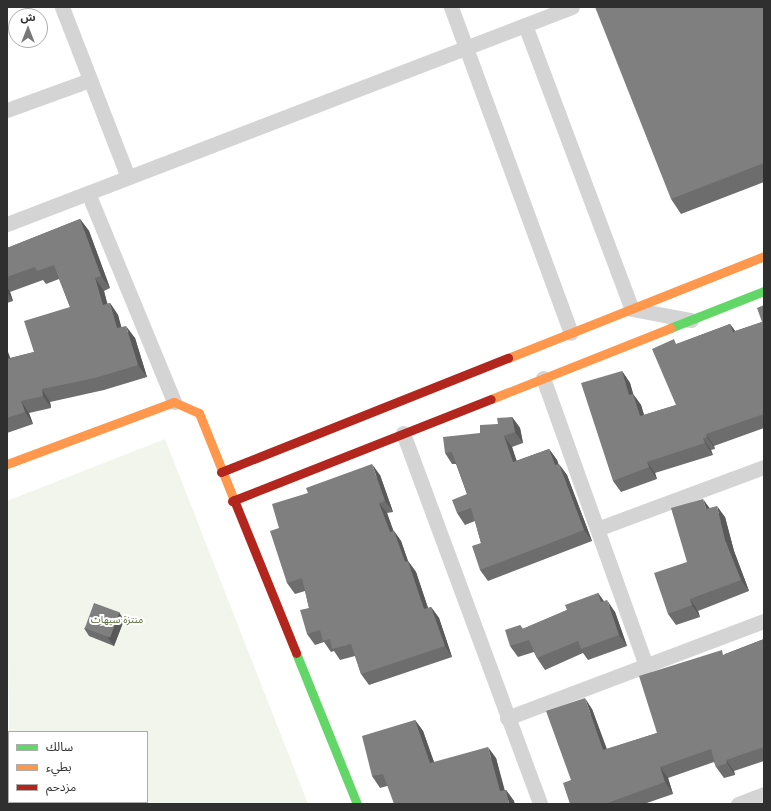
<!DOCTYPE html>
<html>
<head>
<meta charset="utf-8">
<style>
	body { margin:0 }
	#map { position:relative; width:771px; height:811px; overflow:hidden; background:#fff; font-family:Inter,"Noto Sans Arabic",sans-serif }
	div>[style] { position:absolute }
	.green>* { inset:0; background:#f1f5ec }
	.street>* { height:15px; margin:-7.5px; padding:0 7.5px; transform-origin:7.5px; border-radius:7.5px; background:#d4d4d4 }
	.fast>* { height:9px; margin:-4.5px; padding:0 4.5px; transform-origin:4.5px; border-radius:4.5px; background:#63d668 }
	.slow>* { height:9px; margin:-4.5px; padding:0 4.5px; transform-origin:4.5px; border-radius:4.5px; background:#ff974d }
	.jam>* { height:9px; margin:-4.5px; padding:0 4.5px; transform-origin:4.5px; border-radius:4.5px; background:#b3261e }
	.wall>* { inset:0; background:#6d6d6d }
	.shaded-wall>* { inset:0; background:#595959 }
	.building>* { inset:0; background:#7f7f7f; transform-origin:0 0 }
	span { translate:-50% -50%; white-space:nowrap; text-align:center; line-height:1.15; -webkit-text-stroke:4px #fff; paint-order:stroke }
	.park-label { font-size:10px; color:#576d39 }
	.frame { position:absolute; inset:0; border:8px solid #2f2f2f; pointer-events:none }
	.legend { position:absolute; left:8px; top:731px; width:140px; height:72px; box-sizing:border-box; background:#fff; border:1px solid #acacac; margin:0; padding:5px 7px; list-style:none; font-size:12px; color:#2f2f2f }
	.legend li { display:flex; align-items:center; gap:8px; height:20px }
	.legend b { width:20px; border:1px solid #acacac }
	.north { position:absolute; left:8px; top:8px; width:40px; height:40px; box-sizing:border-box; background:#fff; border:1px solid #acacac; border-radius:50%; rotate:0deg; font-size:11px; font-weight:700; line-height:16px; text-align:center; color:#2f2f2f }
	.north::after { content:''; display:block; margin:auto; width:14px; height:18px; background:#787878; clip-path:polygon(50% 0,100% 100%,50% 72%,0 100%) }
</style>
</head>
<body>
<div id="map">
	<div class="green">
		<i style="clip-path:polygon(165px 439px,308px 804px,17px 804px,16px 802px,147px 802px,147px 732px,9px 732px,9px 783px,7px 501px)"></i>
	</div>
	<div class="street">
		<i style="left:62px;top:7px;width:182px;rotate:68.8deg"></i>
		<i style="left:451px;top:7px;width:347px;rotate:69.8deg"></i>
		<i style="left:525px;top:25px;width:303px;rotate:69.4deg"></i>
		<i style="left:632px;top:309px;width:60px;rotate:10.6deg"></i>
		<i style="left:7px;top:110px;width:88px;rotate:-19.9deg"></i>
		<i style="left:88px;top:193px;width:226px;rotate:67.6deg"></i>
		<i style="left:7px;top:224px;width:605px;rotate:-21.01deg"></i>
		<i style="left:543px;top:378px;width:306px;rotate:70.3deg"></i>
		<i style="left:403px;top:433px;width:395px;rotate:69.7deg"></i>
		<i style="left:597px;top:529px;width:178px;rotate:-20.4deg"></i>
		<i style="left:507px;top:718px;width:275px;rotate:-20.7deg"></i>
		<i style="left:738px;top:804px;width:28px;rotate:-21deg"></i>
	</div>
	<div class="fast">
		<i style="left:670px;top:328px;width:101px;rotate:-21.5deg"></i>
		<i style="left:296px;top:653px;width:163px;rotate:68deg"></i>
	</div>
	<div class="slow">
		<i style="left:508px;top:358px;width:276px;rotate:-21.7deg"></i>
		<i style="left:491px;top:399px;width:193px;rotate:-21.6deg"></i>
		<i style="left:7px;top:464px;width:178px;rotate:-20.4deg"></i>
		<i style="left:174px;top:402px;width:27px;rotate:24deg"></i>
		<i style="left:199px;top:413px;width:94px;rotate:68.1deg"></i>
	</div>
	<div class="jam">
		<i style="left:221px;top:472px;width:309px;rotate:-21.7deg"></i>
		<i style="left:234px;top:500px;width:165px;rotate:67.9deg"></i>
		<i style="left:232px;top:501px;width:278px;rotate:-21.5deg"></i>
	</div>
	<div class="wall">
		<i style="clip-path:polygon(764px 7px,764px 182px,681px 214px,671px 199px)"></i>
		<i style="clip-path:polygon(80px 219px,89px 231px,110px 288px,104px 291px,107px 304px,110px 303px,118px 315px,121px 327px,135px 338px,147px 377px,104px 390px,50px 402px,51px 408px,29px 413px,33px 424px,7px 433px,7px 351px,10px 358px,34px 352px,70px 307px,59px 279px,46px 284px,43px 280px,10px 292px,13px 301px,7px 303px,7px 248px)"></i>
		<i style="clip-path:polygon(764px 305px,764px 428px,714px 446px,715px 449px,711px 450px,713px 455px,655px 473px,657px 479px,621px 492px,613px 481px,622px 371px,630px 383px,633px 394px,641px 405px,644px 415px,676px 405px,677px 344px,730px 324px,735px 331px,762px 322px)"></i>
		<i style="clip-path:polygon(512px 417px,520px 428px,523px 443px,512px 447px,516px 461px,549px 449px,557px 460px,558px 464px,567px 475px,592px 541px,488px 581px,480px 570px,481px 543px,475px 521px,465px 525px,457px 513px,467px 494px,456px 464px,452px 464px,445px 453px,480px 433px)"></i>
		<i style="clip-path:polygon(380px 475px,393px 512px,387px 513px,393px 531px,394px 531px,401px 541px,408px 561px,416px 572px,428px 608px,431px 607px,439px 618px,452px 657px,369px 685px,361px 674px,355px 656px,340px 660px,334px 651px,331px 652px,324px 642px,315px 645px,307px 634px,309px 608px,305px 591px,295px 594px,287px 583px,279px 528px)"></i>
		<i style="clip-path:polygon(710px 508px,725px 517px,734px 551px,749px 591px,698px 611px,700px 617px,676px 625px,668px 614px,687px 562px)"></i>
		<i style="clip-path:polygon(598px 593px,604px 602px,615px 612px,627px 646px,588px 660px,583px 653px,545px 670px,537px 658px,534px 652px,518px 657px,510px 646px,520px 625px,523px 629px,567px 610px)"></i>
		<i style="clip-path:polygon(124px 620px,114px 646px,89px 636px,84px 628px)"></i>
		<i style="clip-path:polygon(764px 639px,764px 761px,734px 771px,735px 775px,724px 778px,716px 767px,714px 762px,668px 778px,673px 794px,644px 804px,570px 804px,571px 780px,592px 709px,607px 749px,657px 733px,725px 654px)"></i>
		<i style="clip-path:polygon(415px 720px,423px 731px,434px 762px,496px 758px,504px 790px,506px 790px,514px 801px,387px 786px,380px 788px,372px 776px)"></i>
	</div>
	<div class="shaded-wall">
		<i style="clip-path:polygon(80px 219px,89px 231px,110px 288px,101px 276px)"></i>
		<i style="clip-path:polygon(95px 278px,104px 291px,111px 317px,103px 305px)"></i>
		<i style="clip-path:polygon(7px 287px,10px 292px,13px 301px,7px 293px)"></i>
		<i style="clip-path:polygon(110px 303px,118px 315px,125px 340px,117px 328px)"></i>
		<i style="clip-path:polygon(730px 324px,738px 335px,733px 332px)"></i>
		<i style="clip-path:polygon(126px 326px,135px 338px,147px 377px,138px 365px)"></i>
		<i style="clip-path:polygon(7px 351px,8px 352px,15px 371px,7px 360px)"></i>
		<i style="clip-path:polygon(622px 371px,630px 383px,637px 407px,629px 395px)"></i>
		<i style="clip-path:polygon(42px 389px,50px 402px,51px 408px,43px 396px)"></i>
		<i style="clip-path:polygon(633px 394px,641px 405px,648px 428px,640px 416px)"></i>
		<i style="clip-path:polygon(21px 401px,29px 413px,33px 424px,25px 412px)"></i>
		<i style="clip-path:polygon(512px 417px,520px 428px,523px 443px,515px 432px)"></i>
		<i style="clip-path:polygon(706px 434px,714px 446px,715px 449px,707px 437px)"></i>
		<i style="clip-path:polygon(504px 436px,512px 447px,521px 473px,513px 462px)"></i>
		<i style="clip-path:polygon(703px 438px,711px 450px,713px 455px,705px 443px)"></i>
		<i style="clip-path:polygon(549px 449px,557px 460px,563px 476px,555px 465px)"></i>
		<i style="clip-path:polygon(647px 462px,655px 473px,657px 479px,649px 467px)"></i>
		<i style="clip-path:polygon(372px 464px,380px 475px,393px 512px,385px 501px)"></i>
		<i style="clip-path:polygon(559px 464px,567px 475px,592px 541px,584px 530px)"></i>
		<i style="clip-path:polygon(703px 499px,711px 510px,706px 509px)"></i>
		<i style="clip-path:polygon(379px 503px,387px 513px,398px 543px,390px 532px)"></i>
		<i style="clip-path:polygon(717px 506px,725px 517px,734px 551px,749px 591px,741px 580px,725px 540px)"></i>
		<i style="clip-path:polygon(394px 531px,401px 541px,409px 564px,408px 561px,416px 572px,432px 620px,424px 609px,405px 562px)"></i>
		<i style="clip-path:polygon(598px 593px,606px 604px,601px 602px)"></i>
		<i style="clip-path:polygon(690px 599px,698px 611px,700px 617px,692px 605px)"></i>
		<i style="clip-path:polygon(607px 600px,615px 612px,627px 646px,619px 635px)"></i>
		<i style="clip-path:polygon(431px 607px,439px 618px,452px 657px,445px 646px)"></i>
		<i style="clip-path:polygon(119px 612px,124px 620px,114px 646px,108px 638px)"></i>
		<i style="clip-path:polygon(585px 698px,592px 709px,611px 762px,603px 750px)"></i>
		<i style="clip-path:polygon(415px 720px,423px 731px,438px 774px,430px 763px)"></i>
		<i style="clip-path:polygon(488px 747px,496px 758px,508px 802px,500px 791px)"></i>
		<i style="clip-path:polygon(726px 760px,734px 771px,735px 775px,727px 763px)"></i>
		<i style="clip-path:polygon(660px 767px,668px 778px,673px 794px,665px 782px)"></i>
		<i style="clip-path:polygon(506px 790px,514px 801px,515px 804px,509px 804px)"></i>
	</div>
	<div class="building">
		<i style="clip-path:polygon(595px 7px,764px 7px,764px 163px,671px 199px)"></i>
		<i style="clip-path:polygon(80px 219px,101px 276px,95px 278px,103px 305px,110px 303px,117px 328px,126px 326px,138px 365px,95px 378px,42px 389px,43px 396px,21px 401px,25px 412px,7px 418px,7px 359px,34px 352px,24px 321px,70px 307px,54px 265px,37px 271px,35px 267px,7px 277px,7px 248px)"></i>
		<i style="clip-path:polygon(764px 305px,764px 414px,706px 434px,707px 437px,703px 438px,705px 443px,647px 462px,649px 467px,613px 481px,581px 383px,622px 371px,629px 395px,633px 394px,640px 416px,676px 405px,652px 349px,674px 339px,676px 344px,730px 324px,733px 332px,762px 322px,757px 308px)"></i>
		<i style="clip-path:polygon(512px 417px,515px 432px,504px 436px,513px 462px,549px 449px,555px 465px,559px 464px,584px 530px,480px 570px,472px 546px,481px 543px,471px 508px,457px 513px,452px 500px,467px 494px,452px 452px,445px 453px,443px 437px,480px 433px,480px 425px,498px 424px,497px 418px)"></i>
		<i style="clip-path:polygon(372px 464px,385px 501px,379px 503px,390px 532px,394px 531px,405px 562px,408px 561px,424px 609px,431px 607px,445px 646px,361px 674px,351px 644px,332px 649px,330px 639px,323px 641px,320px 630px,307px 634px,300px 610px,309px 608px,302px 578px,287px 583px,270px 531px,279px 528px,272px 504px,308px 493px,306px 488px)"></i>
		<i style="clip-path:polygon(703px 499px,706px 509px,717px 506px,725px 540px,741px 580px,690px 599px,692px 605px,668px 614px,654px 573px,687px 562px,671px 508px)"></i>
		<i style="clip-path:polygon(598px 593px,601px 602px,607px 600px,619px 635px,581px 649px,578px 641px,537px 658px,529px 640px,510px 646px,505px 630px,520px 625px,522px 629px,567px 610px,565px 605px)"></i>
		<i style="left:94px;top:603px;width:27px;height:27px;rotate:20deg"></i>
		<i style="clip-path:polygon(764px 639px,764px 747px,726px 760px,727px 763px,716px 767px,711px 749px,660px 767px,665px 782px,605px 804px,570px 804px,563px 783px,571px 780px,546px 711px,585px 698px,603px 750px,657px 733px,639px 676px,722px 650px,723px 655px)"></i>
		<i style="clip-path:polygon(415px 720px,430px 763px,488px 747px,500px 791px,506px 790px,509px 804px,394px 804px,383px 774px,372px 776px,362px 736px)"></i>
	</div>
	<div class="park-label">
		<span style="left:117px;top:620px">منتزة سيهات</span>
	</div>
	<div class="frame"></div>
	<ul class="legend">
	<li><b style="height:5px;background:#63d668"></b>سالك</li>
	<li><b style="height:5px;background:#ff974d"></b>بطيء</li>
	<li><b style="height:5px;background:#b3261e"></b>مزدحم</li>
	</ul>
	<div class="north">ش</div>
</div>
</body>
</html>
